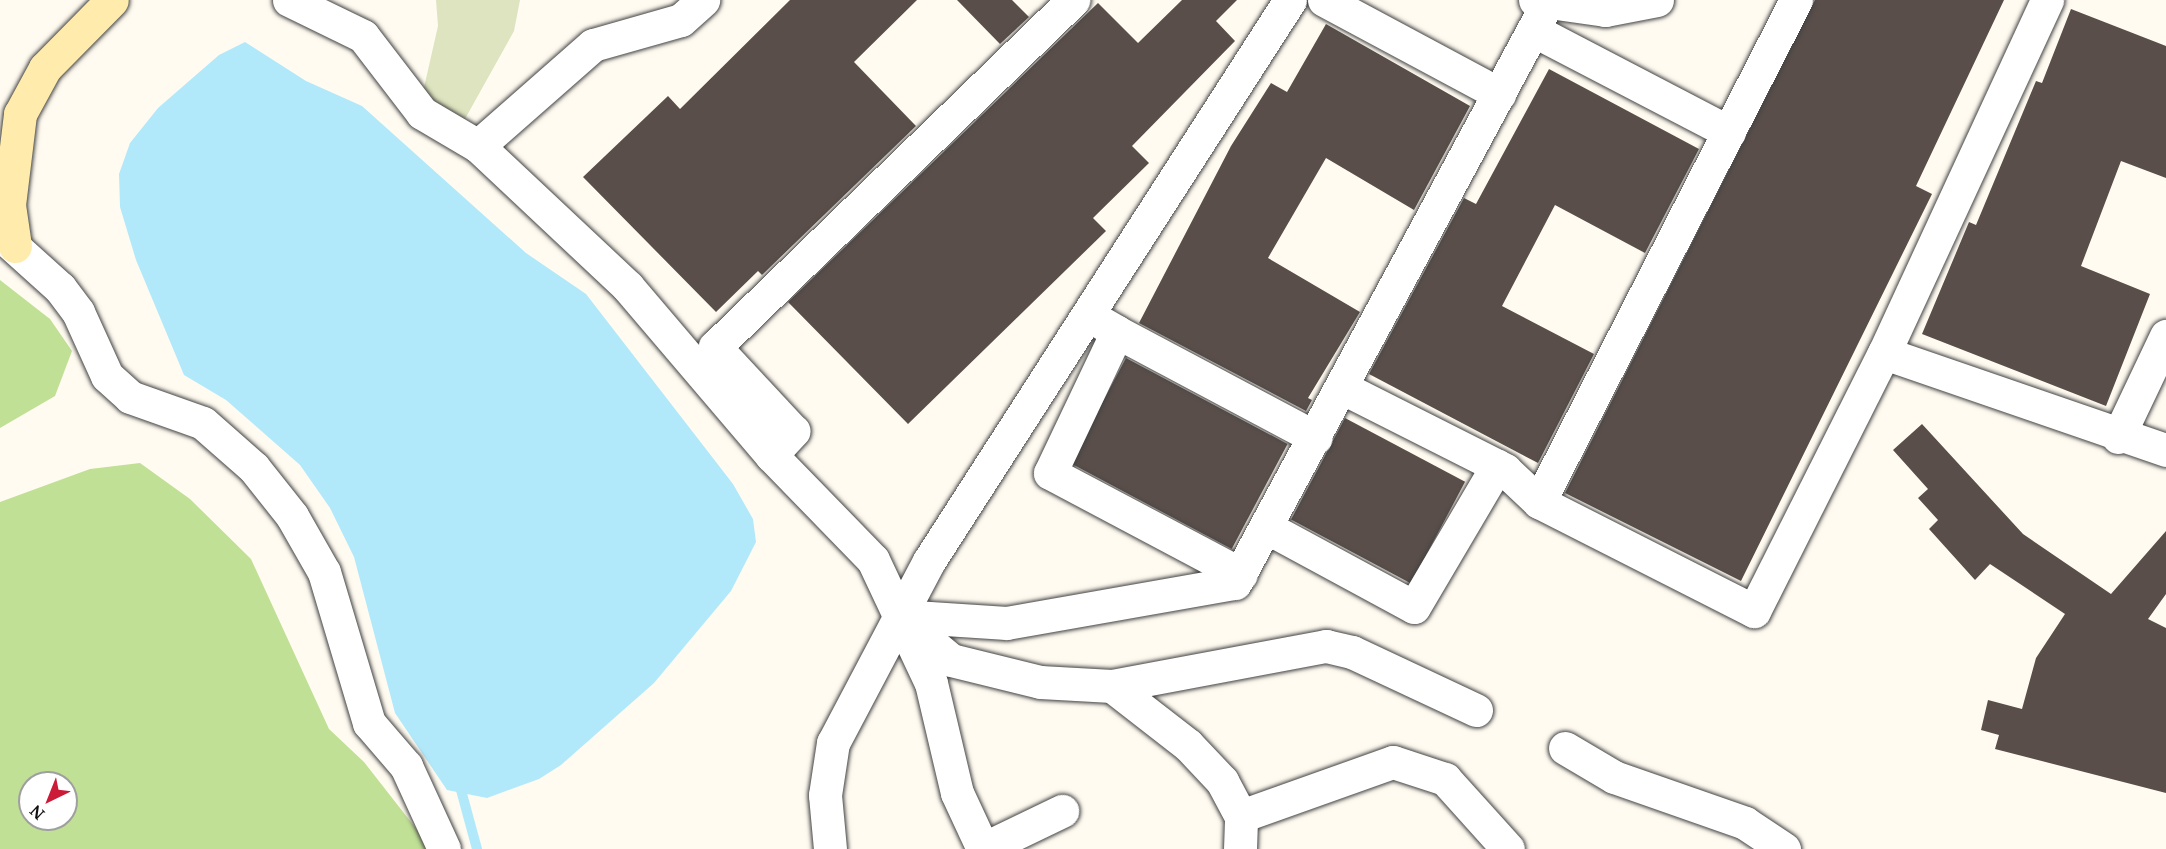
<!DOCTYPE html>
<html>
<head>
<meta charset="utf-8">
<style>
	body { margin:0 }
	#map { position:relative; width:2166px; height:849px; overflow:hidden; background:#fffbf1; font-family:"Noto Serif",serif }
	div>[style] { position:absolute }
	.forest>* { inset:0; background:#c0e095 }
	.cemetery>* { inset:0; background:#dde4bf }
	.water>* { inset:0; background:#b1e9fb }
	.stream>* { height:10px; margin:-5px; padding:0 5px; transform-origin:5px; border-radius:5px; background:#b1e9fb }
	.building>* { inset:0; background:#594e4a; transform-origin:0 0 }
	.roads { filter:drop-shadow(0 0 2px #424242) drop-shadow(0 0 2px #424242) }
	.street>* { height:33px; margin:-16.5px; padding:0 16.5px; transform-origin:16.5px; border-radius:16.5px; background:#fff }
	.secondary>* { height:33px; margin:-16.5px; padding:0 16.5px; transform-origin:16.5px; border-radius:16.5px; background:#ffecac }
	span { translate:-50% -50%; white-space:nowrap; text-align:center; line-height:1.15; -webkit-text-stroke:6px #fff; paint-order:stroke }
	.north { position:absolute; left:18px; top:771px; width:60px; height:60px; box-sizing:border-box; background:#fff; border:2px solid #9f9f9f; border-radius:50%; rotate:223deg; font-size:16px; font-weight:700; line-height:24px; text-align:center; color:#0f0f0f }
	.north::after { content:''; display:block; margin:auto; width:21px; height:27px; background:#cc1b39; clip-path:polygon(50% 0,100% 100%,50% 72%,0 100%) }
</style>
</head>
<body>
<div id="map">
	<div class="forest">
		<i style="clip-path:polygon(0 280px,50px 319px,72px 351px,55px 396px,0 428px)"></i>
		<i style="clip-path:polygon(evenodd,140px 463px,190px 499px,251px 559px,329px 729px,364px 762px,432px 849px,0 849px,0 502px,90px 469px,140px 463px,30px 783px,66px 783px,66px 819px,30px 819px,30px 783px)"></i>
	</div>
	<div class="cemetery">
		<i style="clip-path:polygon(436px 0,520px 0,514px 31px,461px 126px,423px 92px,438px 26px)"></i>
	</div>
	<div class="water">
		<i style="clip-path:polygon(245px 42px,306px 81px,362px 106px,526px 253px,586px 294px,733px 484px,753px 519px,756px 542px,731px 591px,654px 683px,561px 765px,539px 779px,487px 798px,447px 790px,395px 713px,354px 557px,330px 508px,300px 465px,226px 400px,184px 375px,136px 260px,120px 207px,119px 174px,130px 143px,158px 108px,219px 55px)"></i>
	</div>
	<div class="stream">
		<i style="left:458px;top:779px;width:73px;rotate:74.8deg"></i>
	</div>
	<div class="building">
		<i style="clip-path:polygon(790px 0,917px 0,854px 62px,916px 126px,762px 275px,758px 271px,716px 312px,583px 177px,668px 96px,680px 109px)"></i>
		<i style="clip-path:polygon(957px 0,1012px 0,1029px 17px,1000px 44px)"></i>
		<i style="clip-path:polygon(1182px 0,1237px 0,1216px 21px,1235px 41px,1132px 146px,1149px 163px,1093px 218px,1106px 231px,908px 424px,788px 302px,1098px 3px,1138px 43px)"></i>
		<i style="clip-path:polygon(1815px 0,2004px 0,1916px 186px,1932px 194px,1741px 581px,1565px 493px)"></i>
		<i style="clip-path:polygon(2071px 9px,2166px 46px,2166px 178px,2121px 161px,2081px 266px,2150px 294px,2106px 406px,1922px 334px,1969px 222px,1976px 225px,2036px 81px,2042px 83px)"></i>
		<i style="clip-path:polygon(1326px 24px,1470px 106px,1414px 210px,1326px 158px,1268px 258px,1360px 312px,1308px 398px,1312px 400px,1306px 411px,1139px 323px,1231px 146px,1271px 83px,1287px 92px)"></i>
		<i style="clip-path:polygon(1549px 69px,1699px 149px,1645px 253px,1555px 205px,1502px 306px,1594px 354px,1538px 463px,1369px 374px,1464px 198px,1476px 204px)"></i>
		<i style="left:1126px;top:358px;width:183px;height:119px;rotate:28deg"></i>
		<i style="left:1345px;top:418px;width:136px;height:115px;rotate:28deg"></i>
		<i style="clip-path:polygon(1922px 424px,2023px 534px,2111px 594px,2166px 531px,2166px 594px,2148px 619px,2166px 628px,2166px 793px,1995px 749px,1999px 735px,1981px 730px,1988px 700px,2022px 709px,2036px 658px,2065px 614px,1990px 564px,1975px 580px,1929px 529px,1938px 520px,1918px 498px,1928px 489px,1893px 450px)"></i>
	</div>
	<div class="roads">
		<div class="street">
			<i style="left:289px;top:0;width:82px;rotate:25.9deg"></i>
			<i style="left:363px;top:36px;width:97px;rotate:52.5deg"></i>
			<i style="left:422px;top:113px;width:65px;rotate:30.5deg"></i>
			<i style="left:478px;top:146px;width:206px;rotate:43.2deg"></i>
			<i style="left:628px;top:287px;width:221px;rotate:49.6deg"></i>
			<i style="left:771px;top:455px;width:146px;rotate:45.8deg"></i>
			<i style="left:873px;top:560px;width:136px;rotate:64.8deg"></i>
			<i style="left:931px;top:683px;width:113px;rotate:76.7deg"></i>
			<i style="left:957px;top:793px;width:62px;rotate:65.1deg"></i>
			<i style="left:983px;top:849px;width:88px;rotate:-25.7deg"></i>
			<i style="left:1324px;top:0;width:199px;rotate:28.2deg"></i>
			<i style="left:1535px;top:0;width:71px;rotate:8.1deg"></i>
			<i style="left:1605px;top:10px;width:53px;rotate:-10.9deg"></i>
			<i style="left:1533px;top:30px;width:221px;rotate:27.5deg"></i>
			<i style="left:478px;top:146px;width:153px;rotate:-41.3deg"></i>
			<i style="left:593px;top:45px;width:91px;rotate:-15.9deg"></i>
			<i style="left:681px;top:20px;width:30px;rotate:-42deg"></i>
			<i style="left:0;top:234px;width:81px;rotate:42deg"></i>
			<i style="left:60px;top:288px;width:30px;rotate:53deg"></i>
			<i style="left:78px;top:312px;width:70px;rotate:65.6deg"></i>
			<i style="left:107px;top:376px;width:31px;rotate:42deg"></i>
			<i style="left:130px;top:397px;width:77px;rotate:19.6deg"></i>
			<i style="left:203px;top:423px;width:68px;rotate:41.4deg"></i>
			<i style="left:254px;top:468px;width:61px;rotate:51.6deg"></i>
			<i style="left:292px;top:516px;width:64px;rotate:60.3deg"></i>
			<i style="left:324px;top:572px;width:158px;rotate:73.4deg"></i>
			<i style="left:369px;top:723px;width:57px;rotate:49.3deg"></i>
			<i style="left:406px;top:766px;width:91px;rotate:65.4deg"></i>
			<i style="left:1088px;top:315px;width:34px;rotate:30deg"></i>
			<i style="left:1117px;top:332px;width:156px;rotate:115.4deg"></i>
			<i style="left:1050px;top:473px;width:216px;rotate:27.9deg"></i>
			<i style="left:1117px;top:332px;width:225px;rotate:28deg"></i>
			<i style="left:1884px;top:353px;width:298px;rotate:19deg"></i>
			<i style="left:1343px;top:388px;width:182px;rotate:26.8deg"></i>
			<i style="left:1505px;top:470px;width:47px;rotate:43.3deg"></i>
			<i style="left:1539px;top:502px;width:241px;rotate:26.9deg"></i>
			<i style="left:1754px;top:611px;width:289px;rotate:-63.3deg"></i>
			<i style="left:1884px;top:353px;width:389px;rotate:-65.2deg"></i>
			<i style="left:2118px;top:437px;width:112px;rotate:-64.6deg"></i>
			<i style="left:771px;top:455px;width:33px;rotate:-47deg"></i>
			<i style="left:793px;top:431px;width:115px;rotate:-132.9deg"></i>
			<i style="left:715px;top:347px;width:499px;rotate:-44.1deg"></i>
			<i style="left:1539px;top:502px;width:564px;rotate:-62.89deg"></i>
			<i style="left:1266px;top:527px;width:168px;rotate:28.4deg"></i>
			<i style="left:1414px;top:607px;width:164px;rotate:-59.5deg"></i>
			<i style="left:899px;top:616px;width:108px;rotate:3.7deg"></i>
			<i style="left:1007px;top:623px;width:231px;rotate:-10deg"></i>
			<i style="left:1235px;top:583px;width:660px;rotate:-61.69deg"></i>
			<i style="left:907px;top:623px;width:57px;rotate:40.1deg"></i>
			<i style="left:951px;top:660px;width:92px;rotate:13.9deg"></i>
			<i style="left:1040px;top:682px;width:72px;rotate:3.2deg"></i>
			<i style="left:1112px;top:686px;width:96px;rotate:37.8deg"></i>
			<i style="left:1188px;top:745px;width:50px;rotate:46.6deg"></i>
			<i style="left:1222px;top:781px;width:40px;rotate:62deg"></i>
			<i style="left:1241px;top:816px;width:161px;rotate:-19.6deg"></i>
			<i style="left:1393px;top:762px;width:55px;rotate:18.1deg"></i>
			<i style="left:1445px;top:779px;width:94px;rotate:48deg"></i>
			<i style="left:1112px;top:686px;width:218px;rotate:-10.6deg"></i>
			<i style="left:1326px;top:646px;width:27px;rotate:13deg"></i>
			<i style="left:1352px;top:652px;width:137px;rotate:25.1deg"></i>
			<i style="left:1565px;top:748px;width:57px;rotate:30.6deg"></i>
			<i style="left:1614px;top:777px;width:139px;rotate:19.3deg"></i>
			<i style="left:1745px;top:823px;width:47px;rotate:33.7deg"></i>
			<i style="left:830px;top:849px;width:54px;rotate:-95.3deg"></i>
			<i style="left:825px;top:795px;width:53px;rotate:-81.3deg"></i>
			<i style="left:833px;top:743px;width:206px;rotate:-62.2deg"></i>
			<i style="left:929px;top:561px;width:667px;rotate:-57.24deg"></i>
			<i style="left:1240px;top:849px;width:33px;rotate:-88deg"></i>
		</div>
		<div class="secondary">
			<i style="left:15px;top:246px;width:41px;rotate:-98.3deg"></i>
			<i style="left:9px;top:205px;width:92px;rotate:-83.1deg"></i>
			<i style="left:20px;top:114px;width:52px;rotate:-61.5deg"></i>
			<i style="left:45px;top:68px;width:95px;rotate:-45.4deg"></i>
		</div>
	</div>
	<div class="north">N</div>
</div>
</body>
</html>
